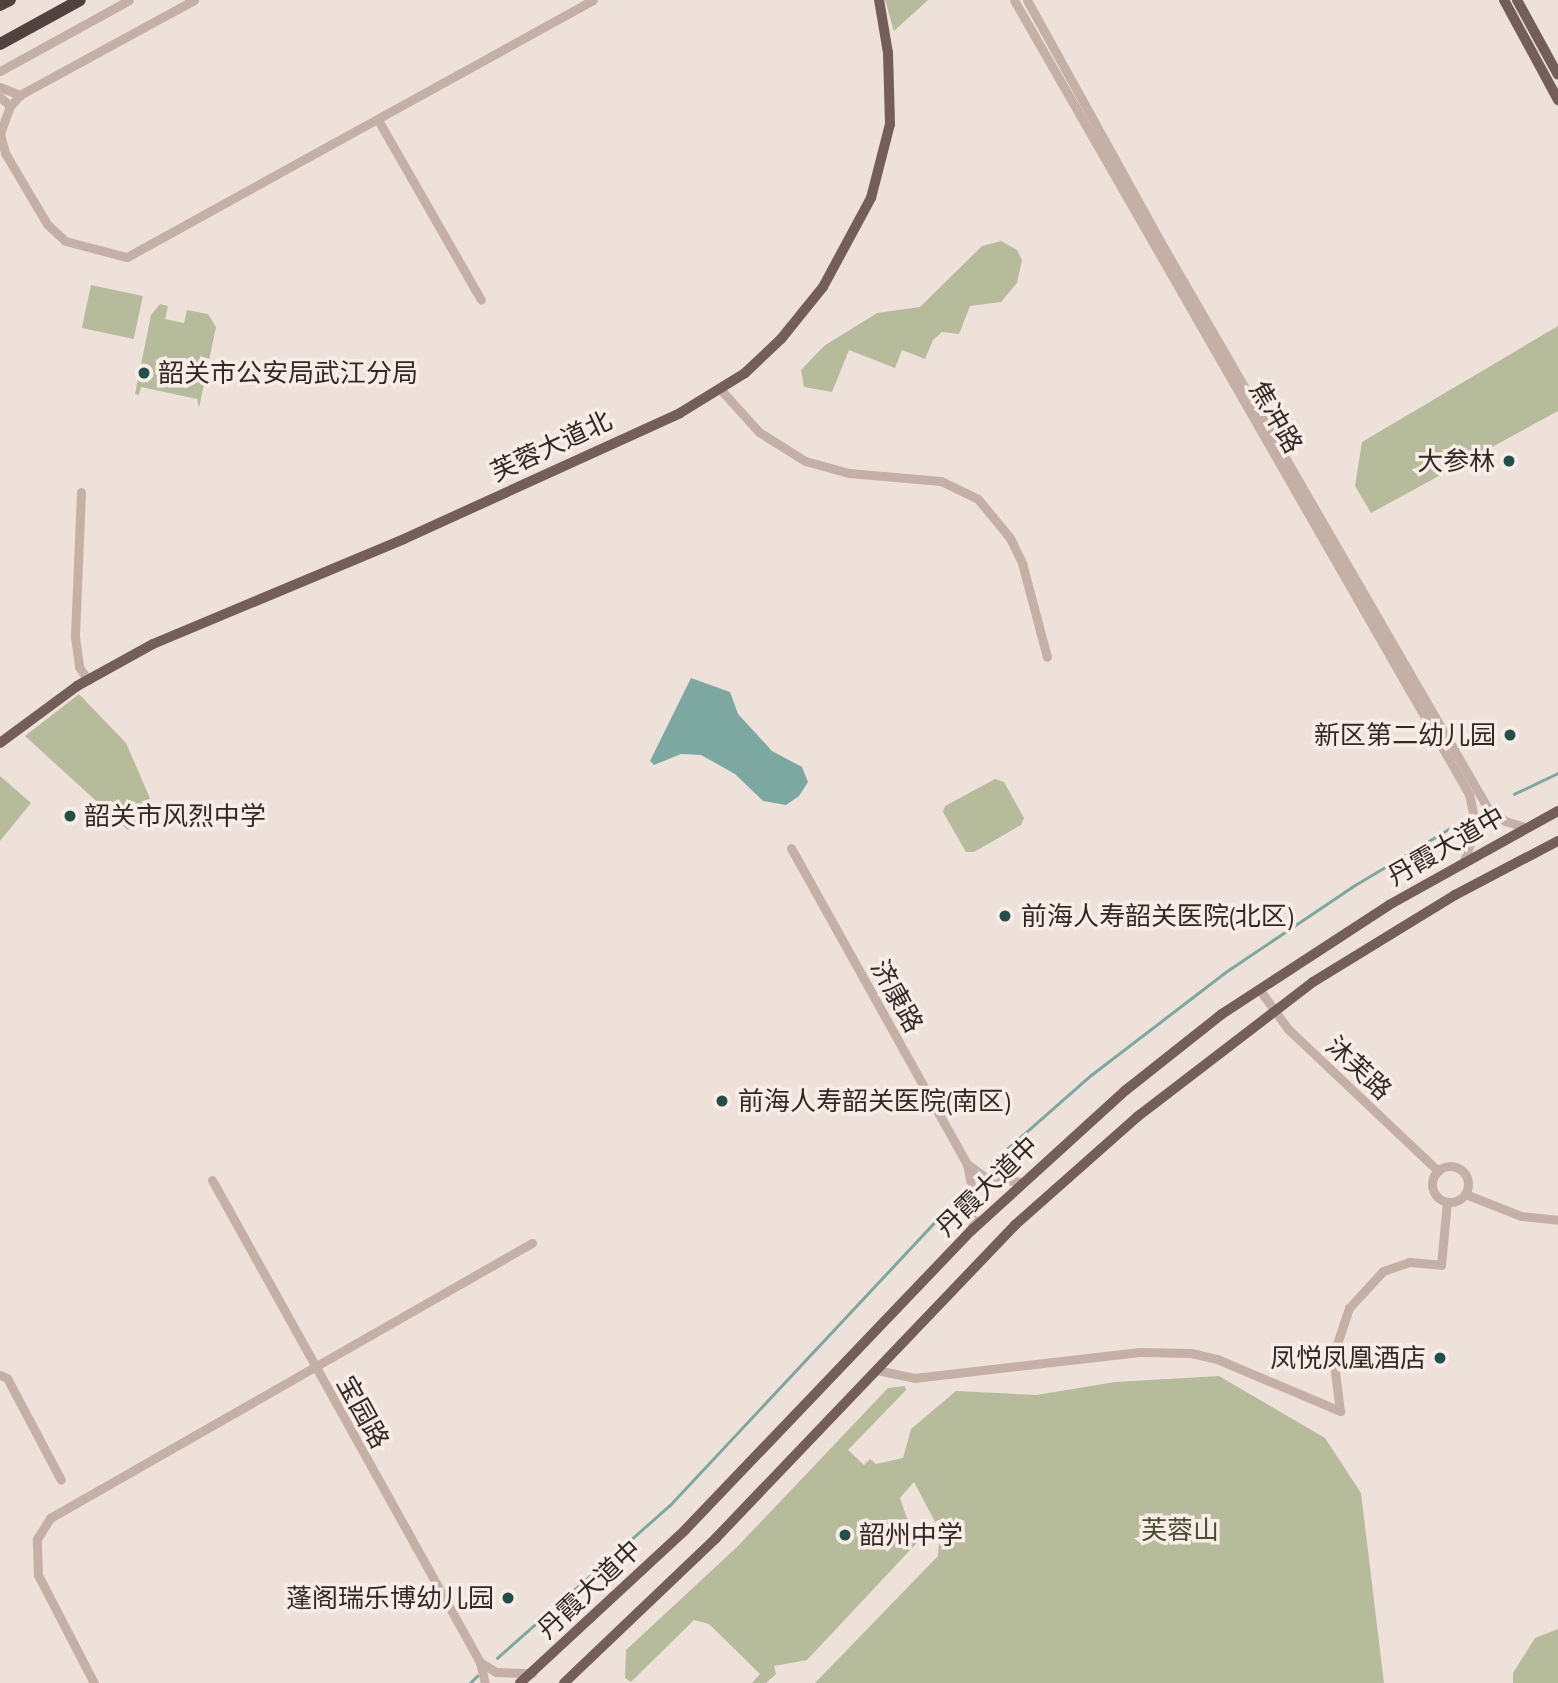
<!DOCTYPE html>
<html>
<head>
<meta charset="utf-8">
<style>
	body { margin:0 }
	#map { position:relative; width:1558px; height:1683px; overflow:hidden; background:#eee1da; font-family:"PT Sans Narrow","Noto Sans SC",sans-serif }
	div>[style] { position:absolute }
	.green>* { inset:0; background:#b6bb9c; transform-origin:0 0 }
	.water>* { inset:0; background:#7da8a2 }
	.stream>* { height:2.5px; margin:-1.25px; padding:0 1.25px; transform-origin:1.25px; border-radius:1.25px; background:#7da8a2 }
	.minor>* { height:9px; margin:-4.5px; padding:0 4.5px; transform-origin:4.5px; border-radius:4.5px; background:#c5b0a8 }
	.minor>.ring { margin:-4.5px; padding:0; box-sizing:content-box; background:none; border:9px solid #c5b0a8; border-radius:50% }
	.major>* { height:10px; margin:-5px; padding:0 5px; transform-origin:5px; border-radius:5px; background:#735e5a }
	.highway>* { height:12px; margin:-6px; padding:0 6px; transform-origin:6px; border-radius:6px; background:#52423f }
	.dots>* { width:19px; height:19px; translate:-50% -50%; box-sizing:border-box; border:4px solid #f7ece6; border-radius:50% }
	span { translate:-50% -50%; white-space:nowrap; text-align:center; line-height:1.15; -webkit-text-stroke:7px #f7ece6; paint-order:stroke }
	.poi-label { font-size:26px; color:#322927 }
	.left { translate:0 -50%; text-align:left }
	.right { translate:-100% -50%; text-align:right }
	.street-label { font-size:26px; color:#322927 }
	.park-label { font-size:26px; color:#484e2e }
</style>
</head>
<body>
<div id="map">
	<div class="green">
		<i style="clip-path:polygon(885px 0,928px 0,894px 31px)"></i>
		<i style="clip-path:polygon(1001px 241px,1017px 250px,1022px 260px,1017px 283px,1001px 302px,970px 306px,959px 334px,942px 332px,933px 340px,925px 359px,902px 350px,895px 368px,849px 350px,832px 392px,804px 387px,801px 370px,824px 346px,877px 313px,920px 307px,982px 246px)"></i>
		<i style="left:91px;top:285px;width:53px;height:44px;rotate:12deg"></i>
		<i style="clip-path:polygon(160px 304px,168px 306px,165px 319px,184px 323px,187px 310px,208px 314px,216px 327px,199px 408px,197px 399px,141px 387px,139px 395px,135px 394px,151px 315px)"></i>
		<i style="clip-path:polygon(1558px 326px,1558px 411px,1371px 513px,1355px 486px,1362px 442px)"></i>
		<i style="clip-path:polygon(79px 694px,126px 743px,152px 803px,128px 830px,25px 736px)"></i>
		<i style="clip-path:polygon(0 776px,31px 803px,0 841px)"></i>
		<i style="clip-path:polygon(995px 779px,1004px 782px,1024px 818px,1021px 825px,974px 852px,966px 852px,943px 812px,945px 806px)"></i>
		<i style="clip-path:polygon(1219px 1376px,1325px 1438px,1361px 1493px,1384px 1683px,815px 1683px,938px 1556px,940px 1531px,914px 1482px,900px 1498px,911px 1530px,918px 1524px,927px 1532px,807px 1660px,774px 1666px,776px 1674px,766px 1683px,752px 1683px,760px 1674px,709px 1624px,694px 1620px,631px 1682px,625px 1678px,626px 1650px,737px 1547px,888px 1388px,905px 1386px,906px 1390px,848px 1450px,864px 1465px,870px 1459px,876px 1464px,903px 1458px,911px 1429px,956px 1391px,1036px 1395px,1115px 1382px)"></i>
		<i style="clip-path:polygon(1558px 1629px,1558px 1683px,1513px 1683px,1513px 1673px,1535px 1638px)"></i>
	</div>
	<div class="water">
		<i style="clip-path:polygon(691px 678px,730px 692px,738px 714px,772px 751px,802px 767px,808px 782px,799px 796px,786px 805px,763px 801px,735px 774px,701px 755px,681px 754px,654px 765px,650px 761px)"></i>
	</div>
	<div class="stream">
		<i style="left:1514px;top:794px;width:49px;rotate:-25.5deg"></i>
		<i style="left:992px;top:1162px;width:132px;rotate:-41.3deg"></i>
		<i style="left:1091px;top:1075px;width:171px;rotate:-37.4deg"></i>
		<i style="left:1227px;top:971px;width:154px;rotate:-33.9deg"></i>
		<i style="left:1355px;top:885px;width:115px;rotate:-30.8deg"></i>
		<i style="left:497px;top:1658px;width:230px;rotate:-41.5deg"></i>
		<i style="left:669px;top:1506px;width:433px;rotate:-46.9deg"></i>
		<i style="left:470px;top:1683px;width:10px;rotate:-45deg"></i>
	</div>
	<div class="minor">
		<i style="left:194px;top:0;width:198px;rotate:151.4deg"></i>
		<i style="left:20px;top:95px;width:15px;rotate:132deg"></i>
		<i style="left:10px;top:106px;width:30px;rotate:110deg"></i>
		<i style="left:0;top:134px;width:20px;rotate:75deg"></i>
		<i style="left:5px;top:153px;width:82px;rotate:59.4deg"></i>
		<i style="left:47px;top:224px;width:25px;rotate:43deg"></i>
		<i style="left:65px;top:241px;width:64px;rotate:14.5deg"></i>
		<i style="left:127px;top:257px;width:532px;rotate:-28.88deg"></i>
		<i style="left:1014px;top:0;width:915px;rotate:60.19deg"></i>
		<i style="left:1469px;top:794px;width:33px;rotate:78deg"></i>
		<i style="left:1476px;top:826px;width:36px;rotate:109deg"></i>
		<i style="left:1027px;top:0;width:275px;rotate:61.1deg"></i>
		<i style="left:1160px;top:241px;width:654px;rotate:59.98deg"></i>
		<i style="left:1487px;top:807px;width:23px;rotate:38deg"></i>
		<i style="left:1505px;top:821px;width:21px;rotate:17deg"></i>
		<i style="left:0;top:71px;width:147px;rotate:-28.8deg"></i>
		<i style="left:0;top:87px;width:22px;rotate:22deg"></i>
		<i style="left:0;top:97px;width:13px;rotate:42deg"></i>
		<i style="left:378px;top:120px;width:207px;rotate:60.2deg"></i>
		<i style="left:721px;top:390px;width:57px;rotate:47.9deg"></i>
		<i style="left:759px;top:432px;width:54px;rotate:32.2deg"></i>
		<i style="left:805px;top:461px;width:46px;rotate:15.3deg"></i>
		<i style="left:849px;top:473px;width:92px;rotate:5deg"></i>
		<i style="left:941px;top:481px;width:41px;rotate:25.9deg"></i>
		<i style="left:978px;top:499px;width:50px;rotate:50.6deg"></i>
		<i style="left:1010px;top:538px;width:28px;rotate:64deg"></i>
		<i style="left:1022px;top:563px;width:97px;rotate:75.1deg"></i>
		<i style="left:81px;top:492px;width:145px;rotate:92.4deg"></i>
		<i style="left:75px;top:637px;width:30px;rotate:82deg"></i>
		<i style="left:79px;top:667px;width:16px;rotate:55deg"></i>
		<i style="left:791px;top:848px;width:362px;rotate:60.9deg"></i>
		<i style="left:967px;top:1164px;width:38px;rotate:79deg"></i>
		<i style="left:974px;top:1201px;width:29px;rotate:94deg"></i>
		<i style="left:1259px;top:989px;width:49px;rotate:54.1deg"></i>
		<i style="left:1288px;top:1029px;width:207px;rotate:43.4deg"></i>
		<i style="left:967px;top:1164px;width:22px;rotate:36deg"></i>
		<i style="left:985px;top:1177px;width:36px;rotate:8deg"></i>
		<i class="ring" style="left:1432px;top:1166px;width:27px;height:27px"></i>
		<i style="left:212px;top:1180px;width:551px;rotate:60.93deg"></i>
		<i style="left:480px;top:1662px;width:22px;rotate:77deg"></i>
		<i style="left:1465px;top:1194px;width:60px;rotate:21.4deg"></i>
		<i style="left:1521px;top:1216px;width:37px;rotate:6deg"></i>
		<i style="left:877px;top:1370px;width:38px;rotate:12deg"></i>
		<i style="left:914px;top:1378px;width:227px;rotate:-6.6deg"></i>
		<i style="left:1140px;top:1352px;width:51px;rotate:1.1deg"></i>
		<i style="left:1191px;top:1353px;width:27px;rotate:13deg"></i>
		<i style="left:1217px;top:1359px;width:134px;rotate:22.9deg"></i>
		<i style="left:0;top:1375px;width:8px;rotate:23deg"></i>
		<i style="left:7px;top:1378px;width:115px;rotate:62.1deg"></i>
		<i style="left:1340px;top:1411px;width:55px;rotate:-97.3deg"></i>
		<i style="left:1333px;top:1356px;width:51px;rotate:-71.6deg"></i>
		<i style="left:1349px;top:1308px;width:50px;rotate:-47.4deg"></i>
		<i style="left:1383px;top:1271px;width:28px;rotate:-19deg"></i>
		<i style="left:1409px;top:1262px;width:32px;rotate:5deg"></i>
		<i style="left:1441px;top:1265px;width:63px;rotate:-84.6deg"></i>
		<i style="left:480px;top:1662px;width:19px;rotate:32deg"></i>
		<i style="left:496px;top:1672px;width:36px;rotate:2deg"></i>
		<i style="left:94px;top:1683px;width:122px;rotate:-117.4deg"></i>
		<i style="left:38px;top:1575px;width:36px;rotate:-92deg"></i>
		<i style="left:37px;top:1539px;width:25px;rotate:-58deg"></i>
		<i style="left:50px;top:1518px;width:555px;rotate:-29.71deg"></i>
	</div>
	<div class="major">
		<i style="left:1504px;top:0;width:114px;rotate:61.6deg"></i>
		<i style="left:1517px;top:0;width:85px;rotate:61.3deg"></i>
		<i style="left:0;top:743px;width:96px;rotate:-36.5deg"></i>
		<i style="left:77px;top:686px;width:87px;rotate:-28.9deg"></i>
		<i style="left:153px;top:644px;width:272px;rotate:-22.7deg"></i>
		<i style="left:404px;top:539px;width:303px;rotate:-24.5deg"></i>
		<i style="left:680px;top:413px;width:76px;rotate:-31.6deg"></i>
		<i style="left:745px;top:373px;width:50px;rotate:-43.4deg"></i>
		<i style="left:781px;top:339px;width:67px;rotate:-51.1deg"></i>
		<i style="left:823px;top:287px;width:101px;rotate:-61.7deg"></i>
		<i style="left:871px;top:198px;width:76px;rotate:-75.6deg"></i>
		<i style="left:890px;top:124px;width:71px;rotate:-91.6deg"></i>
		<i style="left:888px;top:53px;width:54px;rotate:-99.6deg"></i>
		<i style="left:520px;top:1683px;width:225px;rotate:-42.8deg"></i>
		<i style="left:685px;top:1530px;width:415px;rotate:-46.3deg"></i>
		<i style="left:972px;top:1230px;width:208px;rotate:-42.3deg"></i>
		<i style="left:1126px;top:1090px;width:122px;rotate:-38.4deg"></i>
		<i style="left:1222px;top:1014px;width:199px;rotate:-33.1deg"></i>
		<i style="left:1389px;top:905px;width:193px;rotate:-29.1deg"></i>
		<i style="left:564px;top:1683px;width:210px;rotate:-43.6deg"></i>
		<i style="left:716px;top:1538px;width:433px;rotate:-46.3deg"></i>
		<i style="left:1015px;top:1225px;width:163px;rotate:-41.5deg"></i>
		<i style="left:1137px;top:1117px;width:222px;rotate:-37.5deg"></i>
		<i style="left:1313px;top:982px;width:167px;rotate:-31.5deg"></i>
		<i style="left:1455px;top:895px;width:116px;rotate:-27.7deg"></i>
	</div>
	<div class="highway">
		<i style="left:0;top:5px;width:11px;rotate:-27deg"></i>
		<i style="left:0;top:44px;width:91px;rotate:-28.8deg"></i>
	</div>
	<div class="dots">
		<i style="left:144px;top:373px;background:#224f4a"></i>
		<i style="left:1509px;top:461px;background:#224f4a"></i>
		<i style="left:1510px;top:735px;background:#224f4a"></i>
		<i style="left:70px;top:816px;background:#224f4a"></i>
		<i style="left:1005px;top:916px;background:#224f4a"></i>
		<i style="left:722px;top:1101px;background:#224f4a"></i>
		<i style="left:1440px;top:1358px;background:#224f4a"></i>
		<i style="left:845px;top:1535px;background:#224f4a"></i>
		<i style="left:508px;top:1598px;background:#224f4a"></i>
	</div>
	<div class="poi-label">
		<span class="left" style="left:158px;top:373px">韶关市公安局武江分局</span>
		<span class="right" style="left:1495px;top:461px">大参林</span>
		<span class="right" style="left:1496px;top:735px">新区第二幼儿园</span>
		<span class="left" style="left:84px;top:816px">韶关市风烈中学</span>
		<span class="left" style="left:1021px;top:916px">前海人寿韶关医院(北区)</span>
		<span class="left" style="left:738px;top:1101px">前海人寿韶关医院(南区)</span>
		<span class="right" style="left:1426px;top:1358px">凤悦凤凰酒店</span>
		<span class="left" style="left:859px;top:1535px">韶州中学</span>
		<span class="right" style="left:494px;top:1598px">蓬阁瑞乐博幼儿园</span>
	</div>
	<div class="street-label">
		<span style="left:1276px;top:417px;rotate:60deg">焦冲路</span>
		<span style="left:551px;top:446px;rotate:-25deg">芙蓉大道北</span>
		<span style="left:1446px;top:846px;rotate:-30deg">丹霞大道中</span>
		<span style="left:897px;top:996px;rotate:61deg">济康路</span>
		<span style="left:1359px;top:1068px;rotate:43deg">沐芙路</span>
		<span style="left:987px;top:1186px;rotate:-44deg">丹霞大道中</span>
		<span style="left:363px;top:1412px;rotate:61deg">宝园路</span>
		<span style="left:589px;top:1589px;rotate:-43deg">丹霞大道中</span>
	</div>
	<div class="park-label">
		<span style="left:1180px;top:1530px">芙蓉山</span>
	</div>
</div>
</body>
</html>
